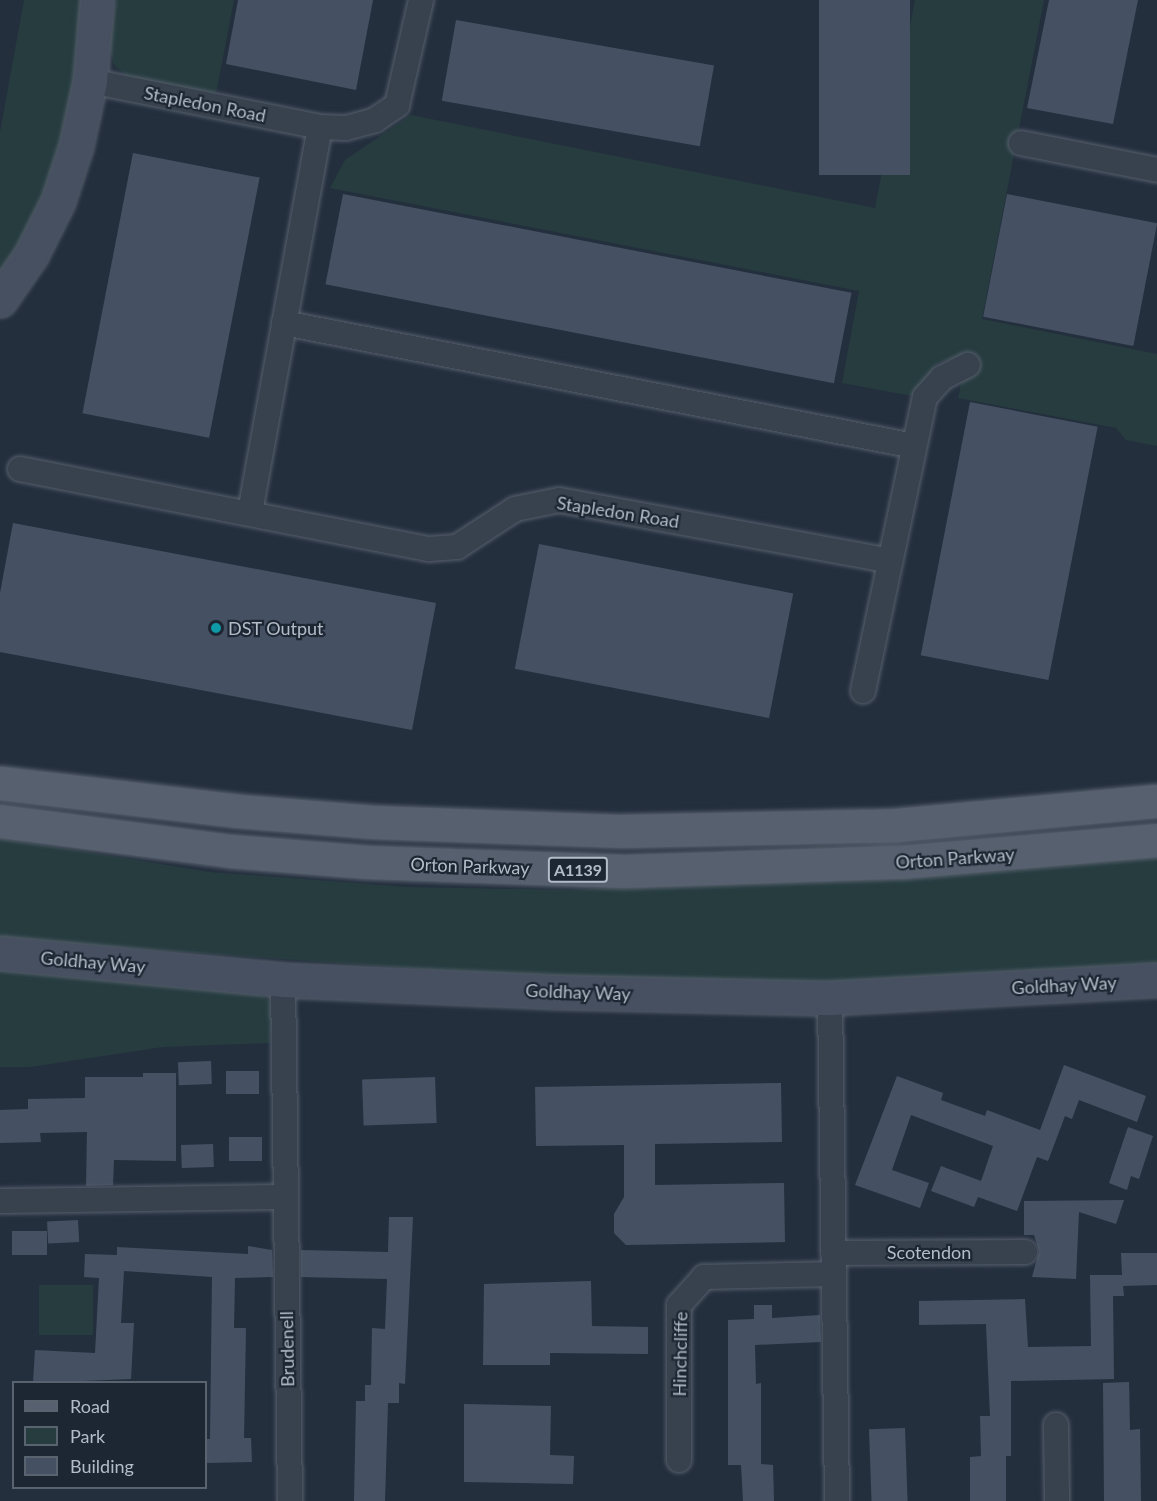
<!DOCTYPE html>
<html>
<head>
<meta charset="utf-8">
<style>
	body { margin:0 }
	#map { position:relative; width:1157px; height:1501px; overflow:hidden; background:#242f3e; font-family:Lato,sans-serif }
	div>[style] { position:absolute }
	.green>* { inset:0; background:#263c3f; transform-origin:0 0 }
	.building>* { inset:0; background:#455162; transform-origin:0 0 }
	.roads { filter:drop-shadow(0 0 2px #565f6c) drop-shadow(0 0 2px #565f6c) }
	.street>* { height:24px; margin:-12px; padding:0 12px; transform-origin:12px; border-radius:12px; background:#38414e }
	.secondary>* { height:33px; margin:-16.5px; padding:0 16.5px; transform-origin:16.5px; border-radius:16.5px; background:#465061 }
	.primary>* { height:33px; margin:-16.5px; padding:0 16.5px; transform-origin:16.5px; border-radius:16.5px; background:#56606e }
	.dots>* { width:16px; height:16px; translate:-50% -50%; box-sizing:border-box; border:3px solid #1d2633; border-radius:50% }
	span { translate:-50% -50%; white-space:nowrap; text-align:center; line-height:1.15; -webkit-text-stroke:4.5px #1d2633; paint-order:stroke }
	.shield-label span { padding:2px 4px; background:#1d2633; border:2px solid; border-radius:4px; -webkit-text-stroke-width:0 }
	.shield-label { font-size:16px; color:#b4bcc9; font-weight:700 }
	.street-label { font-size:18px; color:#b4bcc9 }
	.poi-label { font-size:18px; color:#b4bcc9 }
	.left { translate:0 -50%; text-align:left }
	.legend { position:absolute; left:12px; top:1381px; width:195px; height:108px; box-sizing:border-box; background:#1d2633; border:2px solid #59626f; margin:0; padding:8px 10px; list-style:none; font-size:18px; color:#b4bcc9 }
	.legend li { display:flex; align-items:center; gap:12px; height:30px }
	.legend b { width:30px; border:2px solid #59626f }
</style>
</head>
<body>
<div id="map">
	<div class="green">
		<i style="clip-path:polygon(24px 0,85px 0,75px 80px,56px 163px,32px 225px,0 274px,0 132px)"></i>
		<i style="clip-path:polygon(116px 0,234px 0,216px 94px,131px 80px,114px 65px,109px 47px)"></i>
		<i style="clip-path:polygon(915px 0,1044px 0,982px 319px,1157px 354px,1157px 446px,1126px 440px,1116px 428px,958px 398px,967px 354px,938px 363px,912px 396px,842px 383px,859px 291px,330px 188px,345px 160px,411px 115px,875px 208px)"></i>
		<i style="clip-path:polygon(0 838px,210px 872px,408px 887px,569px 890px,1157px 856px,1157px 980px,830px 998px,0 939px)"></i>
		<i style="clip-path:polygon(0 969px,97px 973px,263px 996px,273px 1004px,270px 1043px,163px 1047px,30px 1067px,0 1067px)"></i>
		<i style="left:39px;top:1285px;width:54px;height:50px"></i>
	</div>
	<div class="building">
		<i style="clip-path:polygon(238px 0,373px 0,356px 90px,226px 64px)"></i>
		<i style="left:819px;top:0;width:91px;height:175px"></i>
		<i style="clip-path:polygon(1049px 0,1138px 0,1113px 124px,1027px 108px)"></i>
		<i style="left:456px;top:20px;width:262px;height:82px;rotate:10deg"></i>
		<i style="left:133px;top:153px;width:129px;height:265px;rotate:11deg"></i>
		<i style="left:343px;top:194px;width:518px;height:92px;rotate:11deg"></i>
		<i style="left:1007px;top:194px;width:153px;height:125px;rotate:11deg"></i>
		<i style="left:970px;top:402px;width:130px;height:258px;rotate:11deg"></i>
		<i style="clip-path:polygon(13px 523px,436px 603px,412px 730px,0 652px,0 593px)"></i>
		<i style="left:539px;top:544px;width:259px;height:127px;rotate:11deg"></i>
		<i style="left:211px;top:1061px;width:23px;height:33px;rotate:88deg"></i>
		<i style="clip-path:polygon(1064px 1065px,1146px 1096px,1137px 1122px,1079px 1100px,1072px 1119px,1065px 1116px,1048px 1161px,1037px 1157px,1017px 1211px,978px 1197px,974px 1207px,931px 1191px,941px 1166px,981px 1181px,993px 1146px,911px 1115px,892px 1170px,929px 1183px,920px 1208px,855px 1185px,897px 1076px,943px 1093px,941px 1100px,985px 1116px,987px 1110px,1040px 1130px)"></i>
		<i style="left:226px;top:1071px;width:33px;height:23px"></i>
		<i style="clip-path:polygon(143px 1073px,176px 1073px,176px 1161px,114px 1160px,113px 1185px,86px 1186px,87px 1132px,40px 1133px,41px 1142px,0 1143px,0 1110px,28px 1109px,28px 1099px,85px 1098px,85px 1077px,143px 1077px)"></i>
		<i style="left:435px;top:1077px;width:46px;height:73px;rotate:88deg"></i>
		<i style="clip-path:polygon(781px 1083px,782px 1142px,655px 1144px,655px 1185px,784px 1183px,785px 1242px,626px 1245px,614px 1233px,614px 1214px,624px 1197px,624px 1145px,536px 1146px,535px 1087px)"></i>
		<i style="clip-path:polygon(1128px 1127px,1153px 1136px,1139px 1179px,1131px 1176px,1127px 1190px,1109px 1183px)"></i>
		<i style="left:229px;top:1137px;width:33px;height:24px"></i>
		<i style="left:213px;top:1144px;width:23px;height:32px;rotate:88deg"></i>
		<i style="clip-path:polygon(1124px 1200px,1116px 1224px,1079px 1212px,1076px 1279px,1032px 1277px,1039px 1251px,1034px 1235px,1024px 1235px,1024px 1201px)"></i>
		<i style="clip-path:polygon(389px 1217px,413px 1217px,405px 1384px,399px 1383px,399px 1403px,388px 1403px,385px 1501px,354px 1501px,356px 1401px,365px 1401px,365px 1385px,371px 1385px,372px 1328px,385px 1329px,387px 1279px,301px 1277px,301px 1250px,388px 1252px)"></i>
		<i style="left:78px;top:1220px;width:22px;height:31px;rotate:87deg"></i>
		<i style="left:12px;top:1231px;width:35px;height:24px"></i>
		<i style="clip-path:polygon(248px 1246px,272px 1250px,273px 1277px,235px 1278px,234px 1328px,246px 1328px,244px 1438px,251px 1438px,252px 1462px,206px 1463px,206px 1439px,210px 1439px,212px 1277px,124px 1271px,121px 1323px,134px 1323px,131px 1379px,33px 1383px,35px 1350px,95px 1353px,99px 1278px,84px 1277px,85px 1254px,117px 1255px,117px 1247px,248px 1254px)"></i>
		<i style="clip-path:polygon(1121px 1253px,1157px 1253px,1157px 1285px,1123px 1286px,1124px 1296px,1113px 1296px,1114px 1379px,1011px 1381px,1011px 1456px,1006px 1456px,1006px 1501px,970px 1501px,970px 1457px,981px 1456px,980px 1416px,990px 1416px,986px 1324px,919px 1325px,919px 1301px,1025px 1299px,1028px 1347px,1091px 1346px,1090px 1275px,1122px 1275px)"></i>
		<i style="clip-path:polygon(591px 1281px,592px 1326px,648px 1327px,648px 1354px,550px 1353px,550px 1365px,483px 1365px,484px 1284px)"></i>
		<i style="clip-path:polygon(754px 1305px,772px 1305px,772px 1318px,820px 1315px,821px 1342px,755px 1345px,756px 1384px,761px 1383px,761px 1464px,773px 1465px,774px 1501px,743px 1501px,741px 1465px,728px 1465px,728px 1320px,754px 1319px)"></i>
		<i style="clip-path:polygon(1129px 1382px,1130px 1430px,1140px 1429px,1141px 1501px,1104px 1501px,1103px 1383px)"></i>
		<i style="clip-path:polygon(464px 1404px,551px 1406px,550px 1455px,574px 1456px,573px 1484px,464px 1482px)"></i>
		<i style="left:905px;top:1428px;width:73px;height:36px;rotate:88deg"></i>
	</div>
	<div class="roads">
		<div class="street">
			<i style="left:90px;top:81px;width:235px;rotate:11.3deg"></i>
			<i style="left:320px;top:127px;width:26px;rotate:2deg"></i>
			<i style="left:346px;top:128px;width:30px;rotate:-15deg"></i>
			<i style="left:375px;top:120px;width:27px;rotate:-34deg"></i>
			<i style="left:397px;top:105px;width:108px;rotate:-77.1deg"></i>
			<i style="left:1021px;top:143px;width:139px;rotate:11.2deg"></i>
			<i style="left:284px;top:323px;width:642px;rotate:11.05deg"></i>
			<i style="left:20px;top:469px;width:417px;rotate:11.1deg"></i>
			<i style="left:429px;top:549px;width:28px;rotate:-4deg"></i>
			<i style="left:457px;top:547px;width:69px;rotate:-33.2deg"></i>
			<i style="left:515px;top:509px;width:45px;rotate:-11.6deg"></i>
			<i style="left:559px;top:500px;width:337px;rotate:10.4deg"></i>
			<i style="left:250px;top:512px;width:391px;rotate:-79.7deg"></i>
			<i style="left:863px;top:691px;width:300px;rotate:-78.1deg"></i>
			<i style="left:925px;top:397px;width:25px;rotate:-48deg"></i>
			<i style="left:942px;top:378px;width:29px;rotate:-27deg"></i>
			<i style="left:283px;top:980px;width:521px;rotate:89.23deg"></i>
			<i style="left:830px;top:998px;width:503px;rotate:89.2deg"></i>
			<i style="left:0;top:1201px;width:284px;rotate:-0.8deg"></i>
			<i style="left:833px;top:1253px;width:192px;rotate:-0.3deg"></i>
			<i style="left:1056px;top:1425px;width:76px;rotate:89.2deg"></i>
			<i style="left:679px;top:1460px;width:155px;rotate:-90deg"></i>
			<i style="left:679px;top:1305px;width:38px;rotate:-48deg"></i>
			<i style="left:704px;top:1277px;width:129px;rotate:-1.3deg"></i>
		</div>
		<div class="secondary">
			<i style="left:0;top:300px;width:55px;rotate:-55.4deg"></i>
			<i style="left:31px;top:255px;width:60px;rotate:-63.4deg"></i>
			<i style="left:58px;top:201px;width:58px;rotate:-71.9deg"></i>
			<i style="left:76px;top:146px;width:66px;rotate:-77.8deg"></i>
			<i style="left:90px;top:81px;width:81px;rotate:-85.1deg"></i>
			<i style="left:0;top:953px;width:284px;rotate:5.4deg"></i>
			<i style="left:283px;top:980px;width:275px;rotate:2.5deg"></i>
			<i style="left:558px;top:992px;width:272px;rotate:1.3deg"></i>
			<i style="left:830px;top:998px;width:327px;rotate:-3.2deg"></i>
		</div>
		<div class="primary">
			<i style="left:0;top:783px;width:240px;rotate:6.7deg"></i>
			<i style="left:238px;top:811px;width:135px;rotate:4.7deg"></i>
			<i style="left:373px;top:822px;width:249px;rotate:2.1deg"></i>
			<i style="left:622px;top:831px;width:275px;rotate:-1.2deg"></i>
			<i style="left:897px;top:825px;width:261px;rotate:-5.3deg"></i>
			<i style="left:0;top:821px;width:233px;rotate:7.4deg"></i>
			<i style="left:231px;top:851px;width:137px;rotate:4.6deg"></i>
			<i style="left:368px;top:862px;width:256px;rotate:2deg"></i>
			<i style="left:624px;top:871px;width:276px;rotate:-1.9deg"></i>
			<i style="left:900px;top:862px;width:258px;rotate:-4.9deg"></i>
		</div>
	</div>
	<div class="dots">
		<i style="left:216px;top:628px;background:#0f9aa8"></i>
	</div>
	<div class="shield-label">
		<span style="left:578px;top:870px">A1139</span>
	</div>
	<div class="street-label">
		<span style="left:205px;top:104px;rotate:11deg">Stapledon Road</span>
		<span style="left:618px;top:512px;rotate:9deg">Stapledon Road</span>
		<span style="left:955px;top:858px;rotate:-4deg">Orton Parkway</span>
		<span style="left:470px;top:866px;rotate:2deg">Orton Parkway</span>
		<span style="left:93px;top:962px;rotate:5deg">Goldhay Way</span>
		<span style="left:1064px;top:985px;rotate:-3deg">Goldhay Way</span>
		<span style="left:578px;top:992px;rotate:2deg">Goldhay Way</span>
		<span style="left:929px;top:1252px">Scotendon</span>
		<span style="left:287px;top:1349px;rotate:-91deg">Brudenell</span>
		<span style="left:680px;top:1354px;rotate:-89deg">Hinchcliffe</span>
	</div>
	<div class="poi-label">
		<span class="left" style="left:228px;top:628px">DST Output</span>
	</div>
	<ul class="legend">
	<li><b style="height:8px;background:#56606e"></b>Road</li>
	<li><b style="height:16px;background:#263c3f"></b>Park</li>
	<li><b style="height:16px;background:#455162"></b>Building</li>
	</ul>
</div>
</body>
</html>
